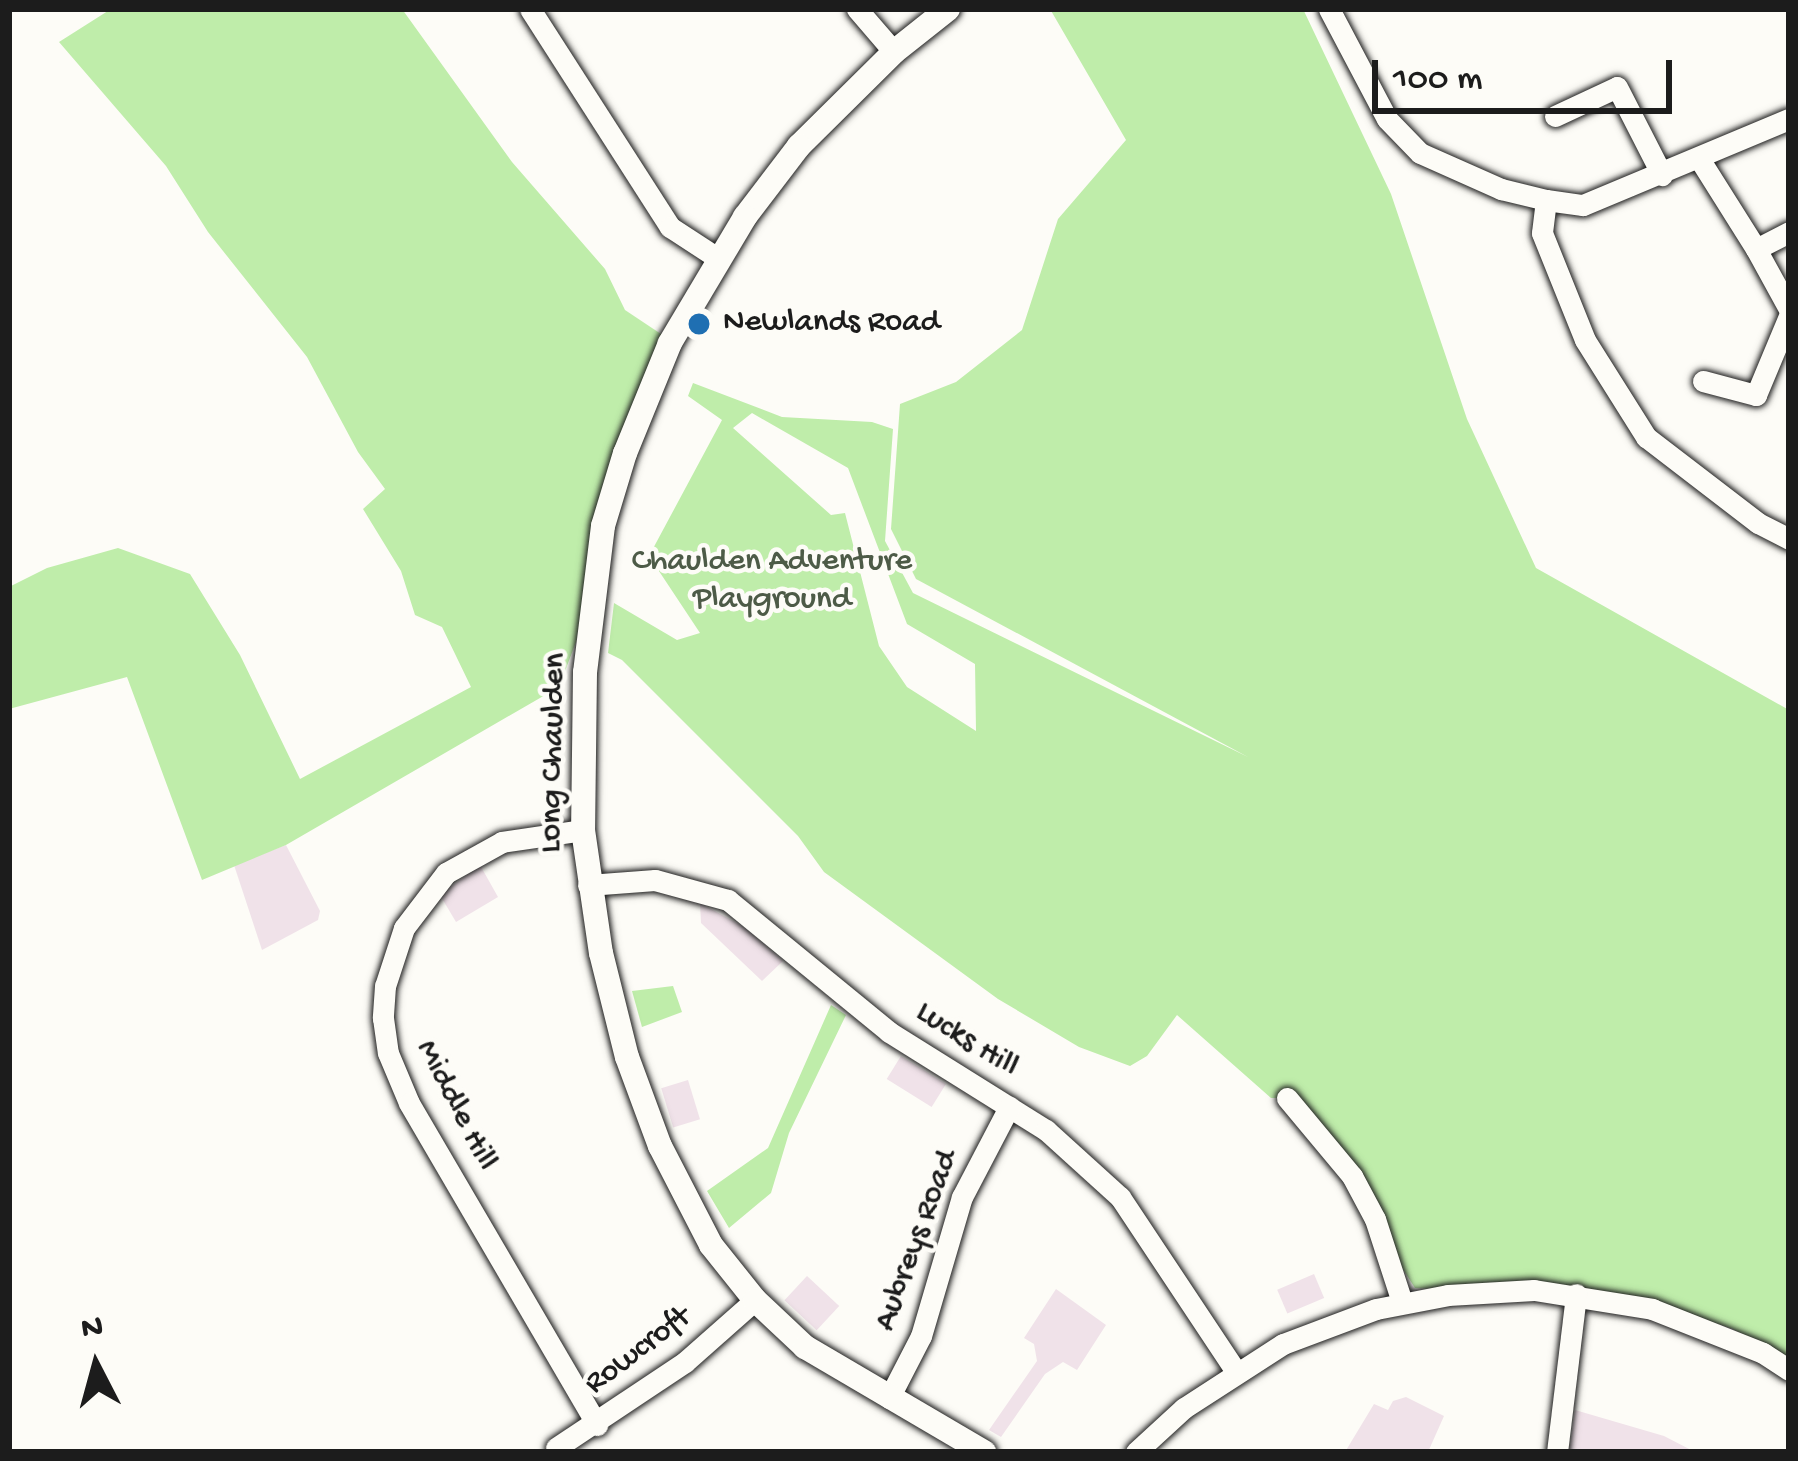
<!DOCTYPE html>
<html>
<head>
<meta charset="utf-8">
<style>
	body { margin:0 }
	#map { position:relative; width:1798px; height:1461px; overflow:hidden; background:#fdfcf7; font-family:"Gochi Hand",sans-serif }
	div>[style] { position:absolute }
	.built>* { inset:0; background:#f0e2e9; transform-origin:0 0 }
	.green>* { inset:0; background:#bfedaa }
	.roads { filter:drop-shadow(0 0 3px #1c1c1c) drop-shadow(0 0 3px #1c1c1c) }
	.minor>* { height:21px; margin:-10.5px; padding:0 10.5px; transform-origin:10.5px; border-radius:10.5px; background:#fdfcf7 }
	.tertiary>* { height:24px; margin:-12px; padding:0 12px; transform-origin:12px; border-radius:12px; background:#fdfcf7 }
	.dots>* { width:33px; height:33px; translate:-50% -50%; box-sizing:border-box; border:6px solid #fdfcf7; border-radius:50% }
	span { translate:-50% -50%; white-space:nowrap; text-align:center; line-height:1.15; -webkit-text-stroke:9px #fdfcf7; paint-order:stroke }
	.poi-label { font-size:33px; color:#1c1c1c }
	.left { translate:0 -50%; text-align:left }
	.park-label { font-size:33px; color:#4d5b47 }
	.street-label { font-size:33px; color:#1c1c1c }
	.frame { position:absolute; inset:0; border:12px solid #1c1c1c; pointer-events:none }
	.north { position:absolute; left:36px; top:1305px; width:120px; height:120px; -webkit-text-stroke:9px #fdfcf7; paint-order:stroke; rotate:354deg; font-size:33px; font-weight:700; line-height:48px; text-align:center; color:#1c1c1c }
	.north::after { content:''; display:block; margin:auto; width:42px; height:54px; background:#1c1c1c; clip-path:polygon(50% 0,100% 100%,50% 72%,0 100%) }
	.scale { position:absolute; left:1372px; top:60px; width:300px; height:54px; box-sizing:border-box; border:6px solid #1c1c1c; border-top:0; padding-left:15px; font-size:36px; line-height:42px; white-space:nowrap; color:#1c1c1c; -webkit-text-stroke:9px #fdfcf7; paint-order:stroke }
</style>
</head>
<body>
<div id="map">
	<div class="built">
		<i style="clip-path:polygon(286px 845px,320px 911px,318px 920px,262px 950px,234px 865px)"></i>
		<i style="clip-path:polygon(480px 865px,498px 897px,456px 922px,440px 895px)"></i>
		<i style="clip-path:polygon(700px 903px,744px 927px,783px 961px,762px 981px,701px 923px)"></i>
		<i style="left:901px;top:1056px;width:53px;height:27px;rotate:32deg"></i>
		<i style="left:688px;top:1080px;width:41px;height:28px;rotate:73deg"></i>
		<i style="left:1314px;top:1274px;width:26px;height:40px;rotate:67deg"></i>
		<i style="left:807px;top:1276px;width:44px;height:33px;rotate:43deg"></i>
		<i style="clip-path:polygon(1056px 1289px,1106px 1325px,1077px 1370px,1063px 1362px,1045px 1374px,1001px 1437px,989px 1430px,1037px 1361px,1034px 1344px,1024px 1338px)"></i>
		<i style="clip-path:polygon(1406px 1397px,1444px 1416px,1428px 1452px,1345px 1452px,1374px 1404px,1388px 1410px,1393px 1401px)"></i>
		<i style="clip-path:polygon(1575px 1410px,1664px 1436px,1695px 1452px,1569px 1452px)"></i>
	</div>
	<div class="green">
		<i style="clip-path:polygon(111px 9px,402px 9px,512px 162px,605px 269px,625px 310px,664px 336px,638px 390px,618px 453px,576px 642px,559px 687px,286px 845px,202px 880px,127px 677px,9px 709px,9px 587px,47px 568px,118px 548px,190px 574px,240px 655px,300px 779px,471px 687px,442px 627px,415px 615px,401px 571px,363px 509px,385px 489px,358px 452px,307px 357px,208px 232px,166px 166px,59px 42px)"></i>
		<i style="clip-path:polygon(evenodd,1050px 9px,1303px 9px,1391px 194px,1467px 419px,1536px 568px,1789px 710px,1789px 1360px,1733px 1329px,1650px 1301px,1415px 1288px,1293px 1098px,1271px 1098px,1177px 1015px,1147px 1056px,1130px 1066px,1079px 1047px,998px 999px,824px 872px,798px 836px,622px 660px,608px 653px,614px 603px,677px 640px,700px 633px,649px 556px,722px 420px,688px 396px,693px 383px,782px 417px,872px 422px,893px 429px,885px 541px,913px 593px,1248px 757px,916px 579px,891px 529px,900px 404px,956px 382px,1022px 330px,1058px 219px,1126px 140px,1050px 9px,752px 413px,848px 468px,907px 624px,975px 664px,976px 731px,907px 687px,879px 646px,845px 513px,831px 515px,733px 428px,752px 413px)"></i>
		<i style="clip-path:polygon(673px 986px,682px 1012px,642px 1027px,632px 991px)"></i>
		<i style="clip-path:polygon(831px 1005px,846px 1015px,789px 1133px,771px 1193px,729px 1228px,707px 1191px,768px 1148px)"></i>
	</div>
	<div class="roads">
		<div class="minor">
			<i style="left:530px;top:9px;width:259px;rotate:57.3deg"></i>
			<i style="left:670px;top:227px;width:59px;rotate:33.1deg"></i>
			<i style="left:857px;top:9px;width:57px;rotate:49.3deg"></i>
			<i style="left:1329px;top:9px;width:124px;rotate:62.2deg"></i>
			<i style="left:1387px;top:119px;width:47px;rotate:45.9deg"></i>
			<i style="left:1420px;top:153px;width:89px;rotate:24deg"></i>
			<i style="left:1501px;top:189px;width:46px;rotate:13.7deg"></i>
			<i style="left:1546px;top:200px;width:37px;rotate:8deg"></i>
			<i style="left:1583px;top:205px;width:223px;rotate:-22.7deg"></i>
			<i style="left:1555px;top:116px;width:68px;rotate:-25.1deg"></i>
			<i style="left:1617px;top:87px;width:99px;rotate:62.9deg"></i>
			<i style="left:1700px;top:160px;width:105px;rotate:57.8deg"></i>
			<i style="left:1756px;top:249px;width:37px;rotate:-27deg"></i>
			<i style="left:1546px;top:200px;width:33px;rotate:97deg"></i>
			<i style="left:1542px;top:233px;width:115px;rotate:68.1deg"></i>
			<i style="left:1585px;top:340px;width:115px;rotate:57.8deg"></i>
			<i style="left:1646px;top:437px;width:141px;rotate:37.5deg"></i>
			<i style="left:1758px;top:523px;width:35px;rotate:27deg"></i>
			<i style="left:1756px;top:249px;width:68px;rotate:61.2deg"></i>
			<i style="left:1703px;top:381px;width:55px;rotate:14.8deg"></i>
			<i style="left:1756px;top:395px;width:86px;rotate:-67.3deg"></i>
			<i style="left:583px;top:830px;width:82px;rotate:171.6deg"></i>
			<i style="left:502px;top:842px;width:64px;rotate:151deg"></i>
			<i style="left:446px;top:873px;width:69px;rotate:127.4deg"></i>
			<i style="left:404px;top:928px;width:61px;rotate:108.1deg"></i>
			<i style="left:385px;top:986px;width:32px;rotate:94deg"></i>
			<i style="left:383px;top:1018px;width:35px;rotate:82deg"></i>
			<i style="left:388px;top:1053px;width:54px;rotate:67.2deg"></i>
			<i style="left:409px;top:1103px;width:373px;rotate:59.7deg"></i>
			<i style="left:588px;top:885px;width:67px;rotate:-4.3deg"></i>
			<i style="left:655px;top:880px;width:76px;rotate:15.3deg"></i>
			<i style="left:728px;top:900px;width:208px;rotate:39.3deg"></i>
			<i style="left:889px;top:1032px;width:185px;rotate:32deg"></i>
			<i style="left:1046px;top:1130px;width:100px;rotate:42.2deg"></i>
			<i style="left:1120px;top:1197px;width:208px;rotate:56.4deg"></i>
			<i style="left:1287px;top:1098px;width:102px;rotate:50.2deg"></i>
			<i style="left:1352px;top:1176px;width:49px;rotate:61.9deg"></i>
			<i style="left:1375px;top:1219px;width:87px;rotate:72deg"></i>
			<i style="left:889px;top:1398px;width:70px;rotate:-62.7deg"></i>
			<i style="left:921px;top:1336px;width:145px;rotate:-73.6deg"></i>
			<i style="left:962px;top:1197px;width:102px;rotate:-62.4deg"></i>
			<i style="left:556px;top:1448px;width:155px;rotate:-33.7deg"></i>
			<i style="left:685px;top:1362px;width:94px;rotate:-41.5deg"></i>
			<i style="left:1136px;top:1452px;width:65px;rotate:-42.5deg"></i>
			<i style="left:1184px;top:1408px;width:118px;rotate:-32.9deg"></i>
			<i style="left:1283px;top:1344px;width:99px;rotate:-20.6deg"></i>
			<i style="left:1376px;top:1309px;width:73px;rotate:-11deg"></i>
			<i style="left:1448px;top:1295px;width:86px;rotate:-3.3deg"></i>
			<i style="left:1534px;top:1290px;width:120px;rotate:9.1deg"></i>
			<i style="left:1652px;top:1309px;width:119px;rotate:21.6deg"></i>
			<i style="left:1763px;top:1353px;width:31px;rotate:33deg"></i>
			<i style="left:1557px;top:1452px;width:159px;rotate:-83.1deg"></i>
		</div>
		<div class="tertiary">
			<i style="left:948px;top:9px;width:69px;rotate:141.5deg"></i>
			<i style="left:894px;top:52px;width:134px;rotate:135.3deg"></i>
			<i style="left:799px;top:146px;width:89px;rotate:127.3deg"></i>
			<i style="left:745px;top:217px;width:147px;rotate:120.8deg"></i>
			<i style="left:670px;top:343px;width:119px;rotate:112.2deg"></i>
			<i style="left:625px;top:453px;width:76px;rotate:106.8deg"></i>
			<i style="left:603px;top:526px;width:147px;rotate:97deg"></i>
			<i style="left:585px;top:672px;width:158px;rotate:90.7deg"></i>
			<i style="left:583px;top:830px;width:124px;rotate:81.7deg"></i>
			<i style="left:601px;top:953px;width:107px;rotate:76deg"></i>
			<i style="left:627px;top:1057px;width:95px;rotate:69.7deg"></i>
			<i style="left:660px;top:1146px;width:111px;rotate:62.7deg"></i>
			<i style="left:711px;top:1245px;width:70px;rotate:51.3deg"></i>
			<i style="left:755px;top:1300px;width:69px;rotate:43.2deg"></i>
			<i style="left:805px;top:1347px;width:208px;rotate:30.4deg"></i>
		</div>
	</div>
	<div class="dots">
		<i style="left:699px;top:324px;background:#1f6fb2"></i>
	</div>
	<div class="poi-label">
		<span class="left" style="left:723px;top:324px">Newlands Road</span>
	</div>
	<div class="park-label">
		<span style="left:772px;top:582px">Chaulden Adventure<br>Playground</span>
	</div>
	<div class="street-label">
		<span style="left:555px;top:753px;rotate:-89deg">Long Chaulden</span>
		<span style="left:966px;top:1041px;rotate:32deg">Lucks Hill</span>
		<span style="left:455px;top:1106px;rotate:63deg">Middle Hill</span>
		<span style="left:918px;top:1241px;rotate:-70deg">Aubreys Road</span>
		<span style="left:639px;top:1352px;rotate:-37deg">Rowcroft</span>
	</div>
	<div class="frame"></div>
	<div class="north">N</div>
	<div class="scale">100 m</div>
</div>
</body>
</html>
